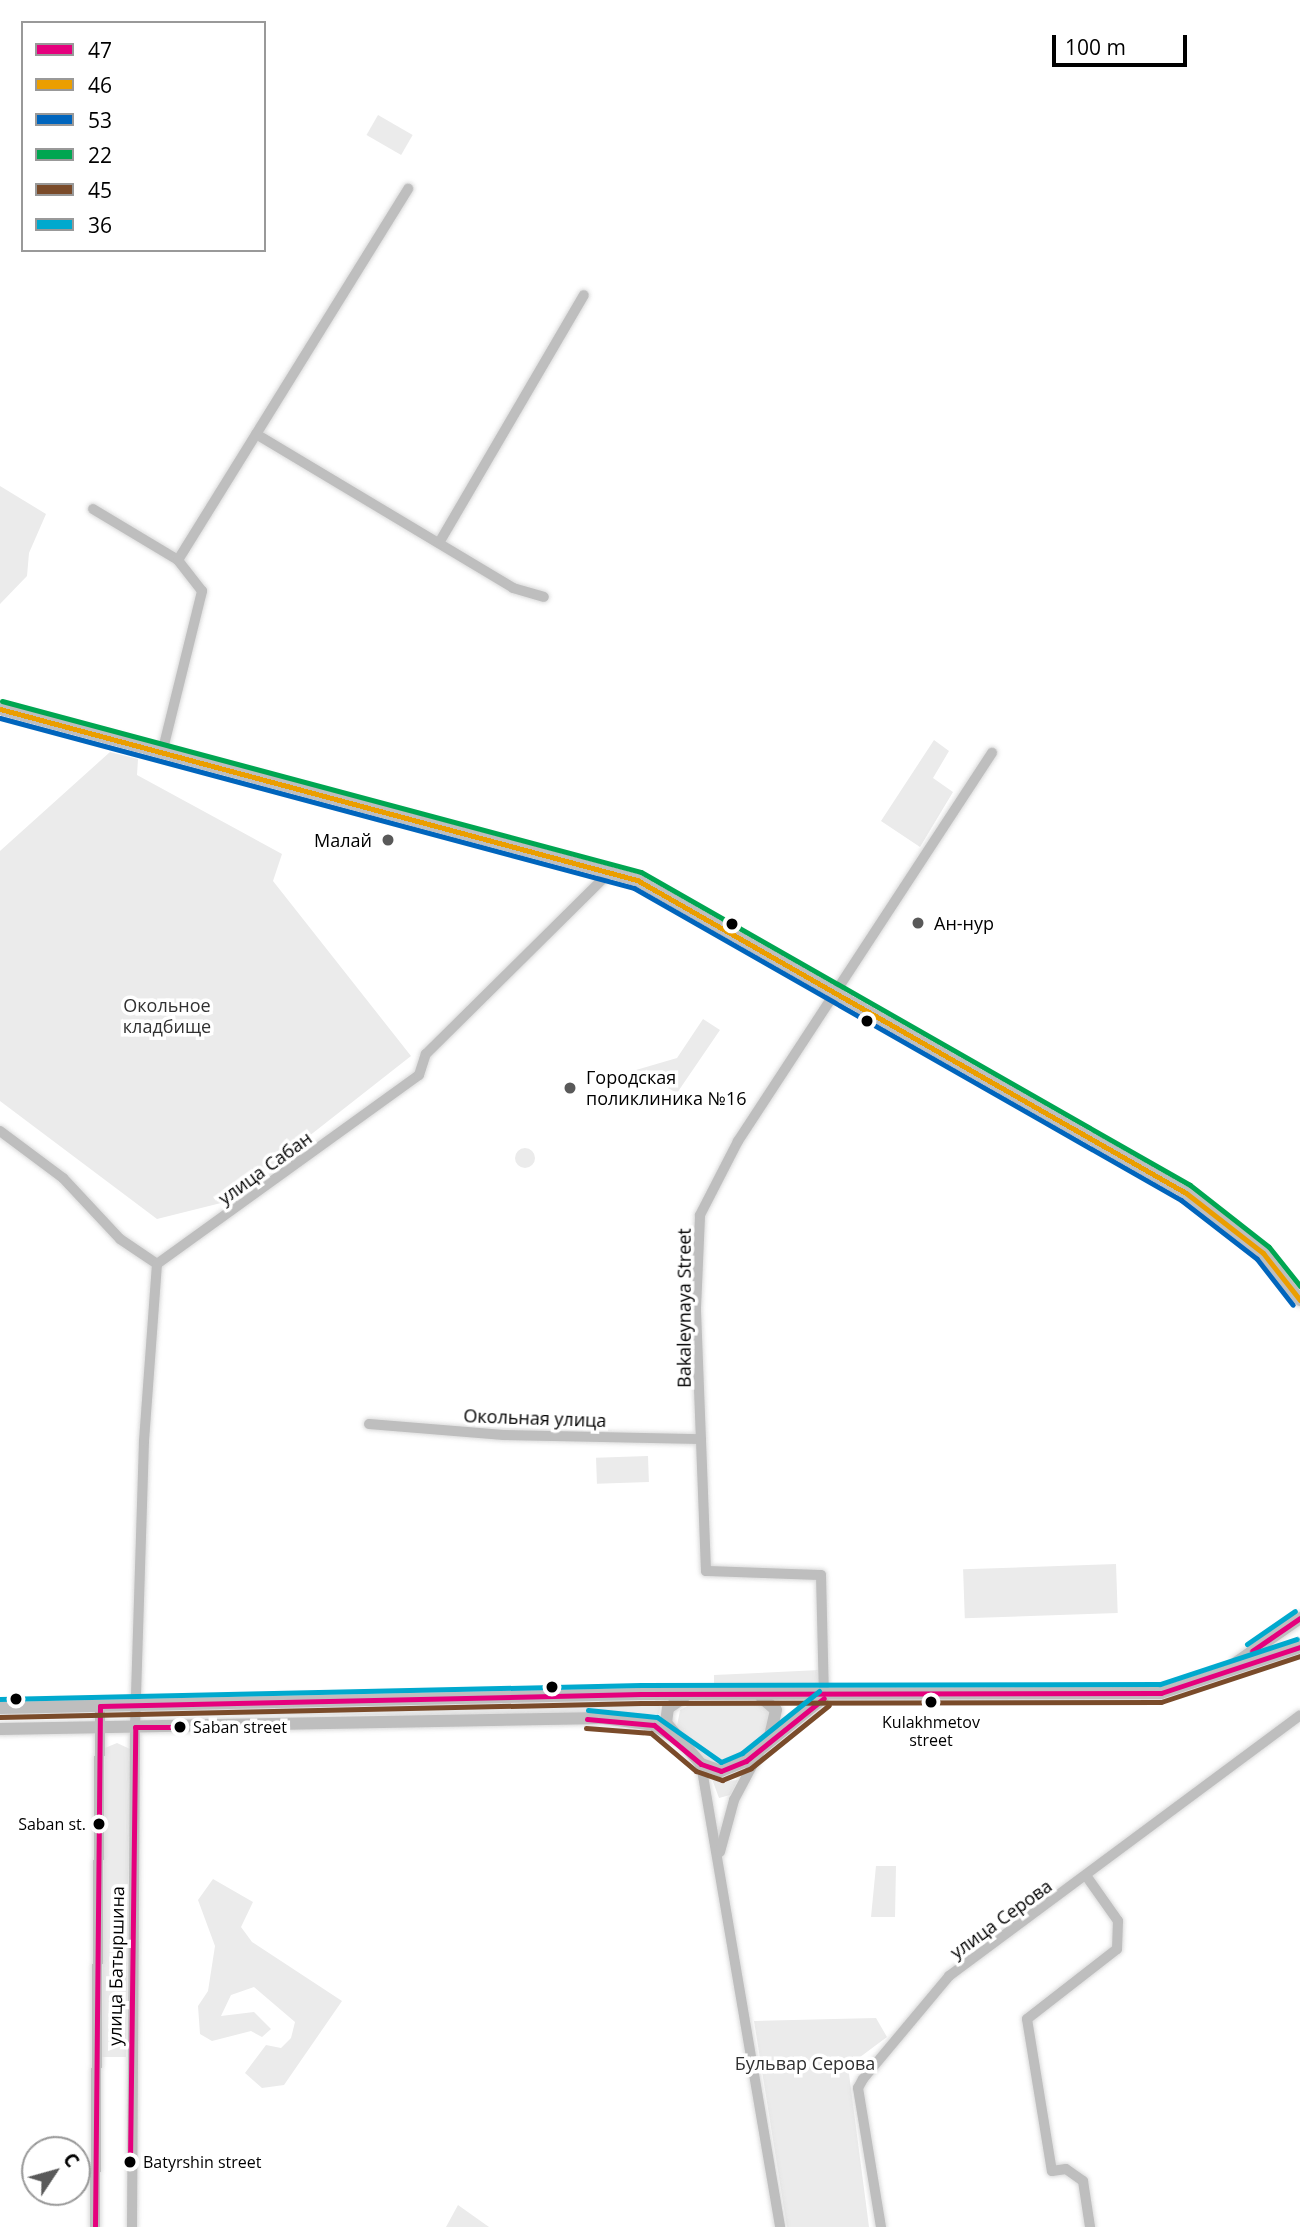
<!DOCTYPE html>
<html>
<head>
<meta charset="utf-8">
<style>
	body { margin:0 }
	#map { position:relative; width:1300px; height:2227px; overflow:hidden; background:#fff; font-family:"Open Sans",sans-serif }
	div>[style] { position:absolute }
	.green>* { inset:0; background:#ebebeb; transform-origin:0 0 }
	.round { border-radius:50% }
	.roads { filter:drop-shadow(0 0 2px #dbdbdb) drop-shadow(0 0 2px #dbdbdb) }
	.minor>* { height:10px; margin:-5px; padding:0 5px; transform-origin:5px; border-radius:5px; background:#bebebe }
	.major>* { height:12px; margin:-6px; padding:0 6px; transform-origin:6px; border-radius:6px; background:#bebebe }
	.bus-1>* { height:5px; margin:-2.5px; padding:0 2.5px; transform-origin:2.5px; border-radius:2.5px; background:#e5007d }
	.bus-2>* { height:5px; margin:-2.5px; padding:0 2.5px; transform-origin:2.5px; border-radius:2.5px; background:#eb9e00 }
	.bus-3>* { height:5px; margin:-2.5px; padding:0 2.5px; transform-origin:2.5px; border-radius:2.5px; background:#0065bd }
	.bus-4>* { height:5px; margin:-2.5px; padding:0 2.5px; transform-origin:2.5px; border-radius:2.5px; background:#00a651 }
	.bus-5>* { height:5px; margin:-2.5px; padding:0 2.5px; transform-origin:2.5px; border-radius:2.5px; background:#7a4b2a }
	.bus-6>* { height:5px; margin:-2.5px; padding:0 2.5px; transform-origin:2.5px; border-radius:2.5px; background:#00a9ce }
	.dots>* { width:19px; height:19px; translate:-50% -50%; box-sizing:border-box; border:4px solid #fff; border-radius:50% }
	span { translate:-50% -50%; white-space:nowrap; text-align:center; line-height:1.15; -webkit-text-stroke:7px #fff; paint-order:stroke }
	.bus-label { font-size:16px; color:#000 }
	.left { translate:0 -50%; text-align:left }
	.right { translate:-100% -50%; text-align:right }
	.poi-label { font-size:18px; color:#000 }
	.park-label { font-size:18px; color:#313131 }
	.street-label { font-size:18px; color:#000 }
	.legend { position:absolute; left:21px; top:21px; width:245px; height:231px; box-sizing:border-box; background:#fff; border:2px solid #999; margin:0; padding:9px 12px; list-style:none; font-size:21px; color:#000 }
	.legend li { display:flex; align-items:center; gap:14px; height:35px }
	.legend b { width:35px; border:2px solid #999 }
	.north { position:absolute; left:21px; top:2136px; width:70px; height:70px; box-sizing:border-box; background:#fff; border:2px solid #999; border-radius:50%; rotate:54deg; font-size:19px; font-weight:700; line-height:28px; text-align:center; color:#000 }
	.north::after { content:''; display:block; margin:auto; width:24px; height:32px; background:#595959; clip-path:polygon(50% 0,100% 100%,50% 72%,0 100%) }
	.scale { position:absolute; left:1052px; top:35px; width:135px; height:32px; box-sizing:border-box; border:4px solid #000; border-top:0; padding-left:9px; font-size:21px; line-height:24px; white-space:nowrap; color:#000; -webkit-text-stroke:5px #fff; paint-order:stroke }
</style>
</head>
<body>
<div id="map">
	<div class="green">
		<i style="left:378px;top:115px;width:40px;height:23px;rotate:30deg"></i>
		<i style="clip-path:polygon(0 486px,46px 514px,29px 553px,27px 576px,0 604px)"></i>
		<i style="clip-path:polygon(934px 740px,949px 751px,933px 778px,953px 792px,920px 847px,881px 821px)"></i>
		<i style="clip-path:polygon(110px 752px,138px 759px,137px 775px,282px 854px,273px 881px,411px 1056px,225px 1202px,157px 1219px,0 1101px,0 851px)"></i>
		<i style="clip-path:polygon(703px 1019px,720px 1030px,677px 1093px,636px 1070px,677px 1058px)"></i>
		<i class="round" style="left:515px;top:1148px;width:20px;height:20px"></i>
		<i style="left:648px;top:1456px;width:26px;height:52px;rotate:88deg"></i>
		<i style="left:1116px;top:1564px;width:49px;height:153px;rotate:88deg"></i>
		<i style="clip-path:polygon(820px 1670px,819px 1688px,717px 1691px,714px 1685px,714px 1675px)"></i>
		<i style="clip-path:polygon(661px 1703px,659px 1714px,145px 1716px,145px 1710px)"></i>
		<i style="clip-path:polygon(691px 1704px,762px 1704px,771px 1709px,766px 1734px,748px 1754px,721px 1766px,701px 1757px,677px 1726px,680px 1710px)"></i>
		<i style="left:92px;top:1713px;width:5px;height:92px;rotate:90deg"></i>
		<i style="clip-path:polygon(117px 1743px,130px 1749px,126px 2057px,102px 2057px,105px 1748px)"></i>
		<i style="clip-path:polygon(712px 1779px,721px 1781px,738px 1780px,730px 1795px,719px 1798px)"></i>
		<i style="clip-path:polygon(876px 1866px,896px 1866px,895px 1917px,871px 1917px)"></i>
		<i style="clip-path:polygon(213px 1879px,253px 1902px,241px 1927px,252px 1942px,342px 2001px,284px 2085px,262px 2088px,245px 2073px,266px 2045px,281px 2048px,291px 2038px,295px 2022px,254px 1987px,231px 1995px,221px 2016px,254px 2012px,271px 2029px,262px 2037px,251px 2031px,212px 2041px,200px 2034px,198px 2006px,208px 1991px,215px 1946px,198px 1900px)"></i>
		<i style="clip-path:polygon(876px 2018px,887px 2037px,848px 2066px,869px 2227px,787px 2227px,754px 2021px)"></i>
		<i style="clip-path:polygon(458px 2205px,489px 2227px,446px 2227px)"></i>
	</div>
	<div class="roads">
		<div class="minor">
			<i style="left:256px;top:434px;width:300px;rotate:30.9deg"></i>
			<i style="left:513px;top:588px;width:32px;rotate:16deg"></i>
			<i style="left:93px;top:509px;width:99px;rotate:31deg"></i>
			<i style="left:178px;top:560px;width:437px;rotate:-58.2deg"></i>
			<i style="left:439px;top:543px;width:287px;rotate:-59.7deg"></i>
			<i style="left:162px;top:753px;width:167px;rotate:-76.1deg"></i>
			<i style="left:202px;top:591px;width:39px;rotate:-128deg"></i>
			<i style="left:0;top:1131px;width:79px;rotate:36.7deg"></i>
			<i style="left:63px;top:1178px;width:83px;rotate:46.9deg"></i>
			<i style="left:120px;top:1239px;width:45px;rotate:34deg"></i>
			<i style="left:369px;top:1424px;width:135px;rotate:4.7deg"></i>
			<i style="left:504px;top:1435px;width:197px;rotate:1.2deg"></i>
			<i style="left:824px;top:1698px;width:123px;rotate:-91.4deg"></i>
			<i style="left:821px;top:1575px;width:115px;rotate:-178deg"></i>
			<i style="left:706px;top:1571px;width:263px;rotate:-92.2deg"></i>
			<i style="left:696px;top:1308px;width:93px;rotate:-87.5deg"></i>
			<i style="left:700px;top:1215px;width:83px;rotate:-62.8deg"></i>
			<i style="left:738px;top:1141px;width:464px;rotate:-56.8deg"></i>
			<i style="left:701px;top:1764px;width:470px;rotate:80.3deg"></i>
			<i style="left:720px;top:1852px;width:54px;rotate:-74.9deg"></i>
			<i style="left:734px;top:1800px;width:53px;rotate:-62deg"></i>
			<i style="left:1087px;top:1877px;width:54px;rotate:54.8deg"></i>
			<i style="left:1118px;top:1921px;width:28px;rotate:92deg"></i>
			<i style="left:1117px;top:1949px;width:114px;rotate:142.1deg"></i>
			<i style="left:1027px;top:2019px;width:154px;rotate:80.7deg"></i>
			<i style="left:1052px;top:2171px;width:14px;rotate:-8deg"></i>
			<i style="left:1066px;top:2169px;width:21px;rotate:35deg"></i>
			<i style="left:1083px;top:2181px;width:47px;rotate:81.3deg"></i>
			<i style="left:95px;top:2227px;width:521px;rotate:-89.45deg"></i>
			<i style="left:132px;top:2227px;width:500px;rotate:-89.66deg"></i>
			<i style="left:135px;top:1727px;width:286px;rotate:-88.2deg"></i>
			<i style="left:144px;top:1441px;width:177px;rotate:-85.8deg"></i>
			<i style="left:157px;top:1264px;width:323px;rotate:-35.8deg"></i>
			<i style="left:419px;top:1075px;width:22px;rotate:-72deg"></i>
			<i style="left:426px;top:1054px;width:259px;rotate:-44.7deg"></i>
			<i style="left:881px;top:2227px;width:141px;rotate:-99.4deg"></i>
			<i style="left:858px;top:2088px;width:10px;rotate:-61deg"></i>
			<i style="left:863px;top:2079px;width:134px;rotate:-50.1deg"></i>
			<i style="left:949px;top:1976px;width:437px;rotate:-36.6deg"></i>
		</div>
		<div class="major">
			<i style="left:0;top:709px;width:660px;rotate:15.03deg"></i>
			<i style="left:637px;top:880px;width:632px;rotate:29.69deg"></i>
			<i style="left:1186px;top:1193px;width:98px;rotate:37.9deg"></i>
			<i style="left:1263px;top:1253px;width:60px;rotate:51.8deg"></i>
			<i style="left:1237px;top:1662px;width:77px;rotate:-34.9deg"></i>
			<i style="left:684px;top:1697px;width:19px;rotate:145deg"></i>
			<i style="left:668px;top:1708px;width:15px;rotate:98deg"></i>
			<i style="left:666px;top:1723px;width:54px;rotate:49.5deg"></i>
			<i style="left:701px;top:1764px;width:21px;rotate:19deg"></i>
			<i style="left:721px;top:1771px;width:27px;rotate:-22deg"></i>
			<i style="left:746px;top:1761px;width:99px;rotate:-39.3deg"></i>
			<i style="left:762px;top:1698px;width:18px;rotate:41deg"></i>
			<i style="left:776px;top:1710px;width:28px;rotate:103deg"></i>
			<i style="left:0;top:1708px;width:641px;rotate:-1.25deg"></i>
			<i style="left:641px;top:1694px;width:520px;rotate:-0.11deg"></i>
			<i style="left:1161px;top:1693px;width:146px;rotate:-18.3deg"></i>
			<i style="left:0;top:1729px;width:603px;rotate:-1.05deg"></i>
			<i style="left:603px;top:1718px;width:51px;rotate:7.8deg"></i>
			<i style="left:654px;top:1725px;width:27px;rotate:31deg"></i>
		</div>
	</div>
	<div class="bus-1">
		<i style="left:1252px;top:1651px;width:58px;rotate:-34.5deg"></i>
		<i style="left:587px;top:1719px;width:67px;rotate:5.1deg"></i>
		<i style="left:654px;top:1725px;width:61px;rotate:39.7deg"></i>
		<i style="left:701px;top:1764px;width:21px;rotate:19deg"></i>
		<i style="left:721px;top:1771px;width:27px;rotate:-22deg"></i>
		<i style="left:746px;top:1761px;width:100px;rotate:-38.9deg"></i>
		<i style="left:130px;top:2162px;width:435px;rotate:-89.3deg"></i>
		<i style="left:135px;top:1727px;width:45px"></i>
		<i style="left:95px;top:2227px;width:521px;rotate:-89.45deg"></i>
		<i style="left:100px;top:1706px;width:541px;rotate:-1.27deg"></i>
		<i style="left:641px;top:1694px;width:520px;rotate:-0.11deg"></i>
		<i style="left:1161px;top:1693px;width:146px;rotate:-18.3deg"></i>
	</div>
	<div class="bus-2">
		<i style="left:0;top:709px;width:660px;rotate:15.03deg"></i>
		<i style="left:637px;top:880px;width:632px;rotate:29.69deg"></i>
		<i style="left:1186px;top:1193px;width:98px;rotate:37.9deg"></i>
		<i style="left:1263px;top:1253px;width:60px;rotate:51.8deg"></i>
	</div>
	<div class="bus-3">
		<i style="left:0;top:718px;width:656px;rotate:15.01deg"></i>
		<i style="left:634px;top:888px;width:630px;rotate:29.7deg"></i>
		<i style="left:1181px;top:1200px;width:96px;rotate:37.8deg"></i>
		<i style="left:1257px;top:1259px;width:58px;rotate:52deg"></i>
	</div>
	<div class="bus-4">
		<i style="left:2px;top:701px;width:661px;rotate:14.98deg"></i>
		<i style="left:641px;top:872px;width:632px;rotate:29.69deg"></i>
		<i style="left:1190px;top:1185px;width:100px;rotate:38.1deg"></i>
		<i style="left:1269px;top:1247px;width:50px;rotate:51.5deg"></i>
	</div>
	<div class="bus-5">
		<i style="left:0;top:1717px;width:641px;rotate:-1.25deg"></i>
		<i style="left:641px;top:1703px;width:520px;rotate:-0.11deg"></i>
		<i style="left:1161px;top:1702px;width:146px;rotate:-18.3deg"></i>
		<i style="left:586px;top:1728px;width:65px;rotate:4.4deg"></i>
		<i style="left:651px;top:1733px;width:59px;rotate:40.2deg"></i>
		<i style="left:696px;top:1771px;width:28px;rotate:19deg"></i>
		<i style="left:722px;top:1780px;width:31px;rotate:-22deg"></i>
		<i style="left:751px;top:1768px;width:100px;rotate:-38.9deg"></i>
	</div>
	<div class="bus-6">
		<i style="left:1247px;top:1644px;width:58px;rotate:-34.5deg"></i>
		<i style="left:0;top:1699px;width:641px;rotate:-1.25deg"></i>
		<i style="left:641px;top:1685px;width:519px;rotate:-0.11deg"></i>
		<i style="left:1160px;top:1684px;width:144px;rotate:-18.2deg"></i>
		<i style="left:588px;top:1710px;width:69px;rotate:5.8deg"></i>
		<i style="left:657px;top:1717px;width:78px;rotate:35.1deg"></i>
		<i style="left:721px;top:1762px;width:23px;rotate:-23deg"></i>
		<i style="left:742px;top:1753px;width:99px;rotate:-38.8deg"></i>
	</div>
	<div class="dots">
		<i style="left:388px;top:840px;background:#595959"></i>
		<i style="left:918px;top:923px;background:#595959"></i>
		<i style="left:732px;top:924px;background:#000"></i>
		<i style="left:867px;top:1021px;background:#000"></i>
		<i style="left:570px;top:1088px;background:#595959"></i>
		<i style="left:552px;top:1687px;background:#000"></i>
		<i style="left:16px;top:1699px;background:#000"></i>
		<i style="left:931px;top:1702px;background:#000"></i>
		<i style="left:180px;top:1727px;background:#000"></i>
		<i style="left:99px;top:1824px;background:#000"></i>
		<i style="left:130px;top:2162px;background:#000"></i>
	</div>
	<div class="bus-label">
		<span style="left:931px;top:1731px">Kulakhmetov<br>street</span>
		<span class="left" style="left:193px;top:1727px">Saban street</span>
		<span class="right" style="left:86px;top:1824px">Saban st.</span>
		<span class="left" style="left:143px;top:2162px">Batyrshin street</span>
	</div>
	<div class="poi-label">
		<span class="right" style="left:372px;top:840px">Малай</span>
		<span class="left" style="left:934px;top:923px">Ан-нур</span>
		<span class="left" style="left:586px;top:1088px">Городская<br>поликлиника №16</span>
	</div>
	<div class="park-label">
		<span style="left:167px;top:1016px">Окольное<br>кладбище</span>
		<span style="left:805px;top:2063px">Бульвар Серова</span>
	</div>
	<div class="street-label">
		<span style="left:265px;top:1168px;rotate:-36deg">улица Сабан</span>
		<span style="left:684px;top:1308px;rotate:-90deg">Bakaleynaya Street</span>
		<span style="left:535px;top:1418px;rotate:2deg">Окольная улица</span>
		<span style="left:1001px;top:1919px;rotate:-36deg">улица Серова</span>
		<span style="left:116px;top:1966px;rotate:-89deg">улица Батыршина</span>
	</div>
	<ul class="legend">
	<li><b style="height:9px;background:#e5007d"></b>47</li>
	<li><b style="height:9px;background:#eb9e00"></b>46</li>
	<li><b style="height:9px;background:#0065bd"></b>53</li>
	<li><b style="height:9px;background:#00a651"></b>22</li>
	<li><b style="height:9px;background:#7a4b2a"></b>45</li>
	<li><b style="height:9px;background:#00a9ce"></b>36</li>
	</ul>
	<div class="north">С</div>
	<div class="scale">100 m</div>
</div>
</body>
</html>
